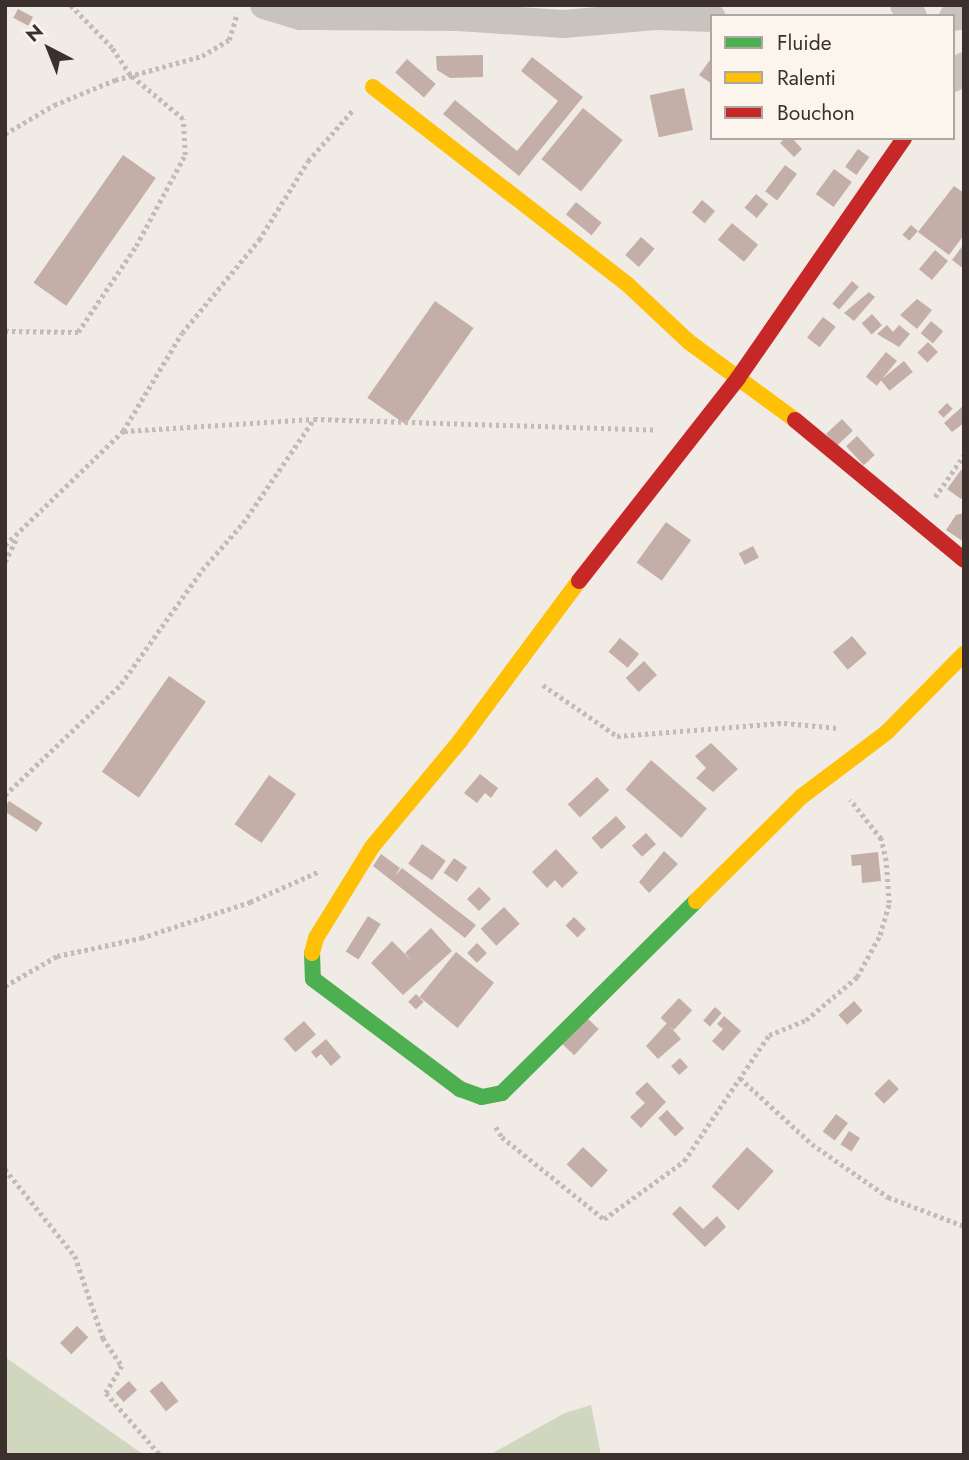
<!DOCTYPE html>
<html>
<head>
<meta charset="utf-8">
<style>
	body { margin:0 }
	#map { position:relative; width:969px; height:1460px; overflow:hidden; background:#f0ebe5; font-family:Jost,sans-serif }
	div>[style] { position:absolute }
	.green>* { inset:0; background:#d1d6bf }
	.building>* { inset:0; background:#c3afa7; transform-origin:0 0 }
	.path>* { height:4.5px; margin-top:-2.25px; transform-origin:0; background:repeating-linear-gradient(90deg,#c2bbb6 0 3.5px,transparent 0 7px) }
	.street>* { height:28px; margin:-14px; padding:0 14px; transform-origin:14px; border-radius:14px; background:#c9c3be }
	.fast>* { height:16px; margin:-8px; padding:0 8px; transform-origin:8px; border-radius:8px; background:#4caf50 }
	.slow>* { height:16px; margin:-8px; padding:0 8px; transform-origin:8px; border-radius:8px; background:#ffc107 }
	.jam>* { height:16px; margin:-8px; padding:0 8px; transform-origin:8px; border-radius:8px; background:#c62828 }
	span { translate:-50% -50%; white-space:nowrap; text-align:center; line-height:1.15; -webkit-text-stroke:6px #fbf5ee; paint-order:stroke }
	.frame { position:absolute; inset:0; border:7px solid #3b302b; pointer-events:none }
	.legend { position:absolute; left:710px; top:14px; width:245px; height:126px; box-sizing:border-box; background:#fbf5ee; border:2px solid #aea6a0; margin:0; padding:9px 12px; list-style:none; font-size:21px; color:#3b302b }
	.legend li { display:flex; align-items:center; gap:14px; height:35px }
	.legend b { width:35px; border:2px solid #aea6a0 }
	.north { position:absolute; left:14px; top:14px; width:70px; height:70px; -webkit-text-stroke:5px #fbf5ee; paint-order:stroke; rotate:318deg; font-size:19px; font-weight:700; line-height:28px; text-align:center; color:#3b302b }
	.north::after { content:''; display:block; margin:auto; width:24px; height:32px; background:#3b302b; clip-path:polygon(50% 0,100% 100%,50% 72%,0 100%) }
</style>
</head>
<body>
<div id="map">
	<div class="green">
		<i style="clip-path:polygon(5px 1357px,144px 1455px,5px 1455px)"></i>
		<i style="clip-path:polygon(591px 1405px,601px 1455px,489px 1455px,565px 1413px)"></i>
	</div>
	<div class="building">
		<i style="left:18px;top:9px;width:17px;height:10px;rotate:28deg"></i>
		<i style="clip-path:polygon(483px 55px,483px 77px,450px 78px,437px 70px,436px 56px)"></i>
		<i style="clip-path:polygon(532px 57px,583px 97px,519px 176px,443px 114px,455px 100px,517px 151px,558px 101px,521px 71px)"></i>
		<i style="left:407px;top:59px;width:38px;height:18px;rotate:41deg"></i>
		<i style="clip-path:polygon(710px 60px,712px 61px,712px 84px,699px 75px)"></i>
		<i style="left:684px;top:88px;width:43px;height:35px;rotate:78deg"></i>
		<i style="left:583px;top:108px;width:51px;height:66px;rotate:39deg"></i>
		<i style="clip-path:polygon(785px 138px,792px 138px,802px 149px,794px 157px,780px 143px)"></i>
		<i style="left:858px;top:149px;width:14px;height:22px;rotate:36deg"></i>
		<i style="left:123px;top:155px;width:40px;height:156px;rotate:35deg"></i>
		<i style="left:785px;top:165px;width:15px;height:33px;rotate:37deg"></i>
		<i style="left:834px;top:169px;width:22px;height:31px;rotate:36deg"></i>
		<i style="clip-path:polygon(954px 186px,964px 193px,964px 235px,949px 255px,918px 232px)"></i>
		<i style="left:756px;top:194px;width:16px;height:18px;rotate:40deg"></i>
		<i style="left:702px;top:200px;width:17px;height:16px;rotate:40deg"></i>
		<i style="left:576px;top:202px;width:33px;height:16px;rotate:39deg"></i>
		<i style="left:732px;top:223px;width:34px;height:22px;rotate:40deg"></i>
		<i style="left:911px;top:225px;width:9px;height:13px;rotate:41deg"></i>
		<i style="left:641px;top:237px;width:18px;height:24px;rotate:41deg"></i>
		<i style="clip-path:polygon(964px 244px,964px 269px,952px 260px)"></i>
		<i style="left:935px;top:250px;width:17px;height:25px;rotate:40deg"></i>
		<i style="left:852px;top:281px;width:9px;height:30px;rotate:41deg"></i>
		<i style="clip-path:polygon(869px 292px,875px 297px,854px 321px,844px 313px)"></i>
		<i style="clip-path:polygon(917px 299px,932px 310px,917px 329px,900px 315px)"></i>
		<i style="left:435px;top:301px;width:47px;height:118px;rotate:35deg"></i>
		<i style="left:872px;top:314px;width:15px;height:14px;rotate:48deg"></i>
		<i style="left:823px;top:317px;width:16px;height:26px;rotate:38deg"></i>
		<i style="left:931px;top:321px;width:16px;height:16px;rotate:40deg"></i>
		<i style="clip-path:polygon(887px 325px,893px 332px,899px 325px,910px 334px,899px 347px,877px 334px)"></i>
		<i style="left:928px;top:342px;width:14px;height:15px;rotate:45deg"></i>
		<i style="left:886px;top:352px;width:14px;height:32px;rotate:39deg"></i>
		<i style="left:904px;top:361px;width:14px;height:30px;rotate:51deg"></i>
		<i style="left:947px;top:403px;width:8px;height:13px;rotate:45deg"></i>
		<i style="clip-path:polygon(964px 405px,964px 423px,952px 432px,944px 423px)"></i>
		<i style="left:842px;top:419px;width:16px;height:22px;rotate:47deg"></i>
		<i style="left:857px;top:436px;width:26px;height:15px;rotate:47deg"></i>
		<i style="clip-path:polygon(964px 466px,964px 496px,961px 499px,947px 489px)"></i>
		<i style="clip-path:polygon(964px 513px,964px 542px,946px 530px,956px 515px)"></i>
		<i style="left:666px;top:522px;width:31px;height:50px;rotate:36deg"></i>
		<i style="left:753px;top:546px;width:13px;height:16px;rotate:63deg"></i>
		<i style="left:852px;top:636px;width:23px;height:25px;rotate:50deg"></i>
		<i style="left:620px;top:638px;width:25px;height:18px;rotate:40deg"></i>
		<i style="left:644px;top:661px;width:19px;height:25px;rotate:47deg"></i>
		<i style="left:169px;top:676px;width:45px;height:117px;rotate:35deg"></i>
		<i style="clip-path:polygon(711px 743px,738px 769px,713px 792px,696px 778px,706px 768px,695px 756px)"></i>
		<i style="left:651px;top:760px;width:74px;height:39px;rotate:41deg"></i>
		<i style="clip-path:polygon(480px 774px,498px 788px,491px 798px,485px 793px,477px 803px,464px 793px)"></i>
		<i style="left:269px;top:775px;width:33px;height:60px;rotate:35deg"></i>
		<i style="left:597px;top:777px;width:18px;height:40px;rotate:47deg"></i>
		<i style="left:9px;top:801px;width:40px;height:11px;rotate:33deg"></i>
		<i style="left:616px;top:816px;width:15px;height:33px;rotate:48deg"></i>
		<i style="left:646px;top:833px;width:15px;height:19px;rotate:48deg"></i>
		<i style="left:422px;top:844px;width:29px;height:24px;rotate:35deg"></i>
		<i style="clip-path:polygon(556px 849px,578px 873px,562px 888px,555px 880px,547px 888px,532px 872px)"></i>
		<i style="clip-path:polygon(664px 851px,678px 864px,649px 893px,639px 882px)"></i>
		<i style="clip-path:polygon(878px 852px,881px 881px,862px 883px,861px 865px,852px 866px,851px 855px)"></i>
		<i style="clip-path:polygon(381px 854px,400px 868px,395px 876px,402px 868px,476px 925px,465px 938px,373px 866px)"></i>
		<i style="left:454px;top:858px;width:16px;height:18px;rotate:35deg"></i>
		<i style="left:479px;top:887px;width:17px;height:17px;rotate:45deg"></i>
		<i style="left:504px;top:907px;width:23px;height:32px;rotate:47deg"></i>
		<i style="left:368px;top:916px;width:15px;height:42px;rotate:32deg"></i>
		<i style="left:574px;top:917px;width:17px;height:12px;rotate:45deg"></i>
		<i style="clip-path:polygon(431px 928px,452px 951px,403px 995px,371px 963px,392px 941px,413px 962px,405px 953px)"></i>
		<i style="left:477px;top:943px;width:14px;height:14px;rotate:45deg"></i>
		<i style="left:456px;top:952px;width:49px;height:58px;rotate:39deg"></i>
		<i style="left:416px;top:994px;width:11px;height:11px;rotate:45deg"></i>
		<i style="left:679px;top:998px;width:18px;height:27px;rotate:43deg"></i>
		<i style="left:854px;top:1001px;width:13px;height:21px;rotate:48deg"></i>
		<i style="left:715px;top:1007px;width:9px;height:18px;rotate:41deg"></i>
		<i style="clip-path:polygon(724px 1016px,741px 1031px,723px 1051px,712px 1041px,723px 1029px,717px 1024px)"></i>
		<i style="left:587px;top:1018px;width:16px;height:36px;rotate:43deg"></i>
		<i style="left:304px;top:1021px;width:18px;height:27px;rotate:49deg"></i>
		<i style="clip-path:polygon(667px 1023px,681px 1039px,658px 1059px,646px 1046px)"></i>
		<i style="clip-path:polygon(326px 1039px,341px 1057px,331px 1066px,321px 1054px,316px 1058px,311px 1052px)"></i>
		<i style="left:680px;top:1058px;width:12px;height:12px;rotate:48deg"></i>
		<i style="left:889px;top:1079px;width:14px;height:21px;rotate:45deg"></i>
		<i style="clip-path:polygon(647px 1082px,666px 1102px,641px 1128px,630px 1117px,645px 1103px,635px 1093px)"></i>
		<i style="left:667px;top:1110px;width:25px;height:12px;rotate:47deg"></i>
		<i style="left:836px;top:1114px;width:15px;height:22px;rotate:37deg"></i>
		<i style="left:849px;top:1131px;width:13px;height:16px;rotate:32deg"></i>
		<i style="left:583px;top:1147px;width:34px;height:24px;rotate:43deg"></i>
		<i style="left:747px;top:1147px;width:36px;height:53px;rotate:42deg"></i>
		<i style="clip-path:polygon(680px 1206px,703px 1229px,717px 1216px,726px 1227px,705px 1247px,672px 1214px)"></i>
		<i style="left:77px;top:1326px;width:16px;height:24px;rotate:45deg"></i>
		<i style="left:129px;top:1381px;width:12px;height:18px;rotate:48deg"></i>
		<i style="left:162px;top:1381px;width:26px;height:16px;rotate:51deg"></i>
	</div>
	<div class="path">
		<i style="left:5px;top:134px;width:57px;rotate:-30.6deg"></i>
		<i style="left:54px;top:105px;width:66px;rotate:-22.3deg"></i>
		<i style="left:115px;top:80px;width:90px;rotate:-15.4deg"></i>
		<i style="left:202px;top:56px;width:31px;rotate:-31deg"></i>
		<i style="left:229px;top:40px;width:28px;rotate:-73deg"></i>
		<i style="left:5px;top:331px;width:73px;rotate:0.8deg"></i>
		<i style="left:78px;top:332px;width:104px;rotate:-56deg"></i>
		<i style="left:136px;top:246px;width:103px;rotate:-61.7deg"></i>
		<i style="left:185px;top:155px;width:36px;rotate:-93deg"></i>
		<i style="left:183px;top:119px;width:69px;rotate:-140.3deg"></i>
		<i style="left:130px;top:75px;width:32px;rotate:-124deg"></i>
		<i style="left:112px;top:48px;width:60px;rotate:-134.3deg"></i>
		<i style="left:124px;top:431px;width:190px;rotate:-3.6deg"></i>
		<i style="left:314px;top:419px;width:343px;rotate:1.8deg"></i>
		<i style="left:935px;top:497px;width:51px;rotate:-55.4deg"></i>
		<i style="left:5px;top:545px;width:164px;rotate:-44deg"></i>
		<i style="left:123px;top:431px;width:114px;rotate:-59deg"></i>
		<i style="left:182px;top:333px;width:121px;rotate:-50.4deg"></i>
		<i style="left:259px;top:240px;width:93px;rotate:-58.2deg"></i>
		<i style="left:308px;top:161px;width:67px;rotate:-48.7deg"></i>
		<i style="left:5px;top:562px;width:28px;rotate:-64deg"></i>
		<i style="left:543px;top:685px;width:90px;rotate:34.6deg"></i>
		<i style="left:617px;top:736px;width:168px;rotate:-4.5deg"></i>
		<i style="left:784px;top:723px;width:54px;rotate:5.3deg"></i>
		<i style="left:5px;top:795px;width:161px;rotate:-43.7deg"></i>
		<i style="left:121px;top:684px;width:140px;rotate:-54.6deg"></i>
		<i style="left:202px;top:570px;width:62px;rotate:-48.9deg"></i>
		<i style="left:243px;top:523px;width:126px;rotate:-55.7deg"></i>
		<i style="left:5px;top:986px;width:60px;rotate:-30deg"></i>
		<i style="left:57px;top:956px;width:86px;rotate:-12.1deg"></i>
		<i style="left:141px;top:938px;width:115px;rotate:-18.3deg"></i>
		<i style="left:250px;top:902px;width:77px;rotate:-23.9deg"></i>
		<i style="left:740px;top:1078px;width:98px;rotate:42.5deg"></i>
		<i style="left:812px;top:1144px;width:93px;rotate:34.9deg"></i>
		<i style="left:888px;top:1197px;width:81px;rotate:20.9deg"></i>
		<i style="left:496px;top:1127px;width:12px;rotate:59deg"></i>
		<i style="left:502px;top:1137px;width:131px;rotate:38.8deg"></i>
		<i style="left:604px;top:1219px;width:99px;rotate:-35.9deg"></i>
		<i style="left:684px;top:1161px;width:152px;rotate:-56deg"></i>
		<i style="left:769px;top:1035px;width:40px;rotate:-22deg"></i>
		<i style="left:806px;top:1020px;width:67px;rotate:-40.1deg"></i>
		<i style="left:857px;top:977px;width:48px;rotate:-61.3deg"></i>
		<i style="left:880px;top:935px;width:33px;rotate:-74deg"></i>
		<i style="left:889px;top:903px;width:42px;rotate:-94.1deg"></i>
		<i style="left:886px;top:861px;width:23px;rotate:-103deg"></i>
		<i style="left:881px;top:839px;width:50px;rotate:-128.5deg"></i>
		<i style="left:5px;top:1169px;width:112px;rotate:51.2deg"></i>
		<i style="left:75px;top:1256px;width:87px;rotate:71.1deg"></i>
		<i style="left:103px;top:1338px;width:34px;rotate:56deg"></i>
		<i style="left:122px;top:1366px;width:31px;rotate:121deg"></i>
		<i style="left:106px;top:1393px;width:82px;rotate:48.9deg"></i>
	</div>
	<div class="street">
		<i style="left:264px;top:5px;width:38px;rotate:17deg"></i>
		<i style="left:300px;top:16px;width:158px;rotate:0.4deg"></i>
		<i style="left:458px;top:17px;width:106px;rotate:3.8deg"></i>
		<i style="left:564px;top:24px;width:92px;rotate:-5deg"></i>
		<i style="left:656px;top:16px;width:56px;rotate:2deg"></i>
		<i style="left:904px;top:5px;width:14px;rotate:51deg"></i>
		<i style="left:953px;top:17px;width:11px;rotate:-10deg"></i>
		<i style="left:953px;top:78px;width:16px;rotate:-47deg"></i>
	</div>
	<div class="fast">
		<i style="left:312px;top:953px;width:26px;rotate:88deg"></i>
		<i style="left:313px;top:979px;width:184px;rotate:36.8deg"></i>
		<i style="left:460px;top:1089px;width:23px;rotate:20deg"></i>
		<i style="left:482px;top:1097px;width:20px;rotate:-11deg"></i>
		<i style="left:502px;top:1093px;width:273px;rotate:-44.7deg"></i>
	</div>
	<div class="slow">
		<i style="left:373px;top:87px;width:321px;rotate:37.8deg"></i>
		<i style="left:627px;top:284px;width:85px;rotate:43.1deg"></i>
		<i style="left:689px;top:342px;width:132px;rotate:36.3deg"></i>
		<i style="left:696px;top:901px;width:148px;rotate:-44.7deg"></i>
		<i style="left:801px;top:797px;width:106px;rotate:-37deg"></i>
		<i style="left:886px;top:733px;width:111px;rotate:-45.4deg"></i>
		<i style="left:312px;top:953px;width:16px;rotate:-75deg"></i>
		<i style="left:316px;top:938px;width:107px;rotate:-58.4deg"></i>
		<i style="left:372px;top:847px;width:138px;rotate:-50.3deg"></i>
		<i style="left:460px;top:741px;width:199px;rotate:-53.4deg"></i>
	</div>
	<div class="jam">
		<i style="left:795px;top:420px;width:219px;rotate:39.6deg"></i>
		<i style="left:579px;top:581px;width:258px;rotate:-51.9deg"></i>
		<i style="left:738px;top:378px;width:292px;rotate:-55.3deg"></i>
	</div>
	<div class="frame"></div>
	<ul class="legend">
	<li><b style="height:9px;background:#4caf50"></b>Fluide</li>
	<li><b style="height:9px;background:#ffc107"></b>Ralenti</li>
	<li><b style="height:9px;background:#c62828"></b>Bouchon</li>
	</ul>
	<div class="north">N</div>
</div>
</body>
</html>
